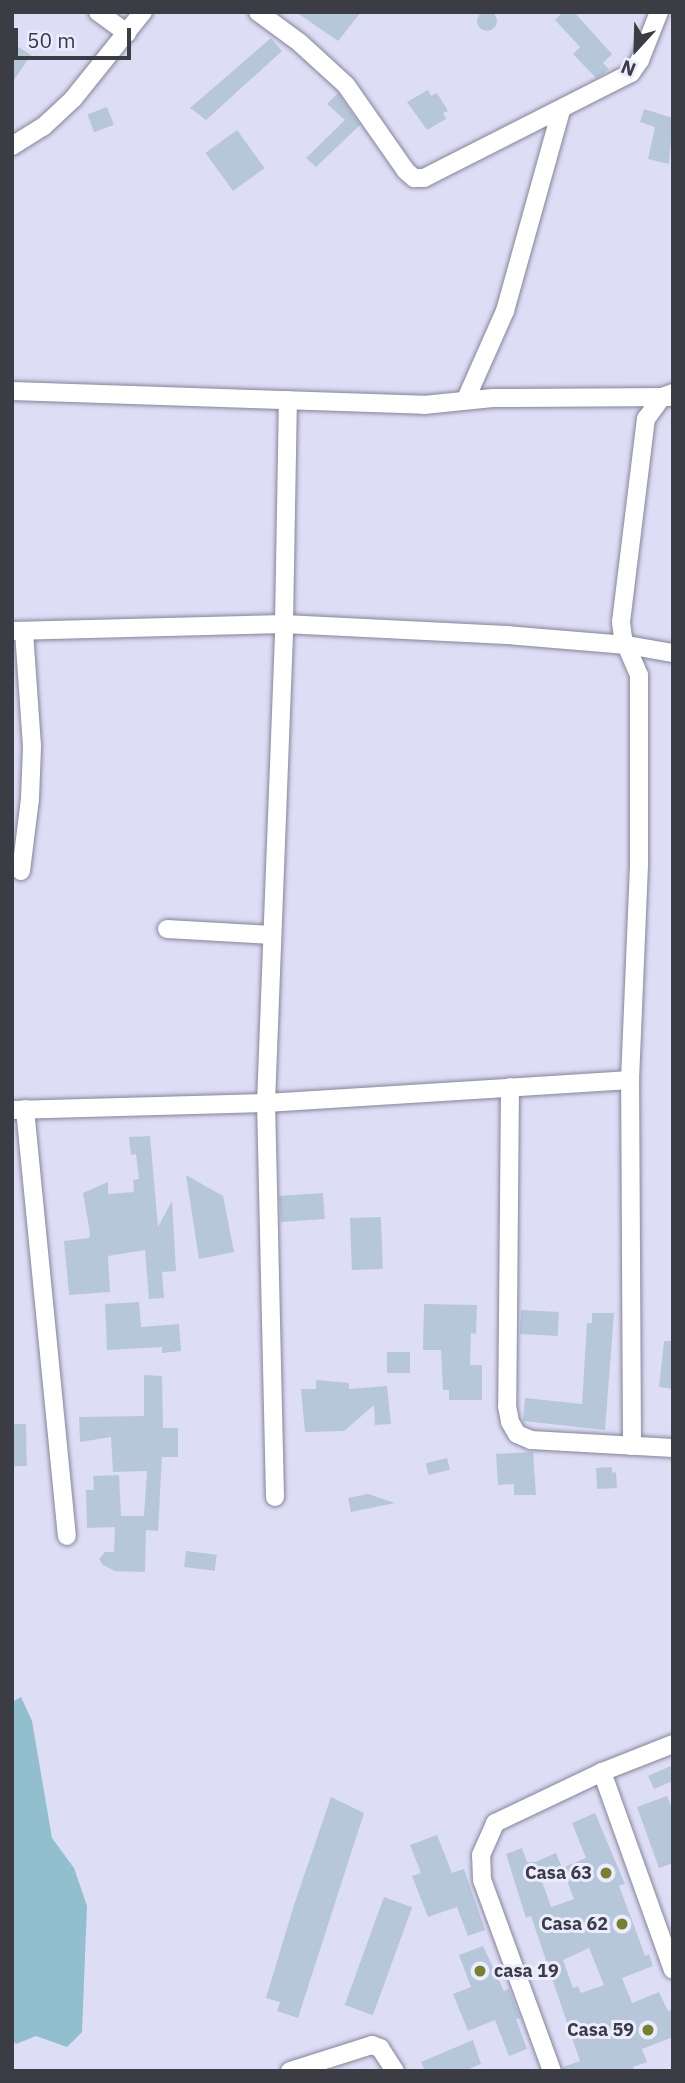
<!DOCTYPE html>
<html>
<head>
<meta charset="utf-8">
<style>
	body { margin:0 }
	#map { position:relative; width:685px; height:2083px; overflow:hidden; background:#deddf6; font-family:"IBM Plex Sans",sans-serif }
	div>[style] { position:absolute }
	.water>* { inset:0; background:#91bfcd }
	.building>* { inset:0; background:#b6c7da; transform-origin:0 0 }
	.round { border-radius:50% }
	.roads { filter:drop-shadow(0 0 2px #84849a) drop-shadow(0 0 2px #84849a) }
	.minor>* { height:18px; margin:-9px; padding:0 9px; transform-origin:9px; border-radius:9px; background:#fff }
	.dots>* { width:19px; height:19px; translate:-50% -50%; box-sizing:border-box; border:4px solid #ecebff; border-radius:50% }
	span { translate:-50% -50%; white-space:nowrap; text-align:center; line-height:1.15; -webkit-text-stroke:6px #ecebff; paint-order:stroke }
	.poi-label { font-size:18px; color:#3c3c45; font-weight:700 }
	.right { translate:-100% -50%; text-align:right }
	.left { translate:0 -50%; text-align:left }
	.frame { position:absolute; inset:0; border:14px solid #3c3c45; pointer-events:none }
	.north { position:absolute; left:601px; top:14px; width:70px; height:70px; -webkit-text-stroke:5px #ecebff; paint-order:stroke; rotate:202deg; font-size:19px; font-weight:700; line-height:28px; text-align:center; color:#3c3c45 }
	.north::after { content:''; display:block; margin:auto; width:24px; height:32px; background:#3c3c45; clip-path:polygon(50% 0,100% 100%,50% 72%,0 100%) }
	.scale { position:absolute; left:14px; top:28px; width:117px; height:32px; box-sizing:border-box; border:4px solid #3c3c45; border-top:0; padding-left:9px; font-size:21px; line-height:24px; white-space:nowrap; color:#3c3c45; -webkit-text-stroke:5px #ecebff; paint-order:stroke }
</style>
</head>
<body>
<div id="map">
	<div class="water">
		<i style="clip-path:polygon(21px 1697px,32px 1721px,52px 1838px,74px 1868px,87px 1906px,82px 2032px,67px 2047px,36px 2036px,16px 2044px,12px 2040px,12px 1702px)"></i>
	</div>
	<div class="building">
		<i class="round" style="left:477px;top:11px;width:20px;height:20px"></i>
		<i style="clip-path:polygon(296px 12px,361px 12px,338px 41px)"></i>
		<i style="clip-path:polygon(563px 12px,574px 12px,612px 54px,603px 63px,609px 69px,603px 74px,596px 78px,573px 54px,580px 47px,555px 20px)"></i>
		<i style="clip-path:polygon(271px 38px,282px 51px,206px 120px,190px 108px)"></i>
		<i style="clip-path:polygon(12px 43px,31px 55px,12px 83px)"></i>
		<i style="clip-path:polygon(428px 90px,431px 96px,437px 93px,448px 111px,443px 113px,446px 119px,427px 130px,407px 102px)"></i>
		<i style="clip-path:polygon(338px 93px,360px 125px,316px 167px,306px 158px,345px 120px,327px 104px)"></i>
		<i style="left:107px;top:107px;width:19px;height:21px;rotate:69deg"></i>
		<i style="clip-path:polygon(644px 109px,673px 118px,669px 164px,648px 159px,655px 127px,640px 122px)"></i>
		<i style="left:237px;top:130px;width:47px;height:39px;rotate:54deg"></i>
		<i style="clip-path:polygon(150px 1136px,158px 1227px,172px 1201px,176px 1271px,162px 1272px,164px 1298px,149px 1299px,145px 1250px,108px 1256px,110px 1292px,69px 1295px,64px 1241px,89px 1238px,90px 1233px,83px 1193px,108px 1182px,108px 1194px,134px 1192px,133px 1180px,139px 1179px,136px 1154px,131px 1155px,129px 1137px)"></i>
		<i style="clip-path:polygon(186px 1175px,223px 1196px,234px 1252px,199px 1259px)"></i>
		<i style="left:323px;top:1193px;width:26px;height:44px;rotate:86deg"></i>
		<i style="left:381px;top:1217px;width:52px;height:31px;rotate:88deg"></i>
		<i style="clip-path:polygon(139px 1302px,141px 1327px,179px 1324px,181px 1351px,162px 1353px,162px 1347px,107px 1350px,105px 1304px)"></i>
		<i style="clip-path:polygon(424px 1304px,477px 1305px,476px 1334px,471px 1333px,470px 1365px,482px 1365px,482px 1400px,449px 1400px,449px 1390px,443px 1390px,441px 1350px,423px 1350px)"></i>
		<i style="left:521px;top:1310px;width:38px;height:24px;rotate:3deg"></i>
		<i style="clip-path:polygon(592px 1313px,614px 1313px,605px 1430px,523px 1421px,525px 1398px,582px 1404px,587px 1323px,592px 1323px)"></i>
		<i style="clip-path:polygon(664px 1341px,673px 1341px,673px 1389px,659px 1387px)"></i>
		<i style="left:387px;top:1352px;width:23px;height:21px"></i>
		<i style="clip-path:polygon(144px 1375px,162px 1376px,163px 1428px,178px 1428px,178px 1457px,162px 1457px,158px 1531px,146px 1530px,145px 1572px,115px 1571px,103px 1565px,99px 1559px,105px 1552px,114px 1552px,115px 1527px,87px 1528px,86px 1490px,94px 1490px,93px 1476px,119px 1475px,121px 1516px,144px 1516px,147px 1471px,113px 1472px,111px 1437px,80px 1442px,79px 1417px,144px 1416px)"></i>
		<i style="clip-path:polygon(316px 1380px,349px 1383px,349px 1389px,387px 1386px,391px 1424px,375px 1425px,374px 1405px,344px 1431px,305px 1432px,301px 1389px,316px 1389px)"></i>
		<i style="left:26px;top:1424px;width:42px;height:14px;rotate:89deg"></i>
		<i style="clip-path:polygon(533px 1452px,536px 1495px,514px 1495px,514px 1484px,498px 1485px,496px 1454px)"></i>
		<i style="left:447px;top:1458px;width:12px;height:22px;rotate:76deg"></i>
		<i style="clip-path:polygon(612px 1467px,612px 1473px,616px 1472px,617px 1488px,597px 1489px,596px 1468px)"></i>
		<i style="clip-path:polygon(368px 1494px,395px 1503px,351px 1512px,348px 1498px)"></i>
		<i style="left:186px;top:1551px;width:31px;height:16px;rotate:7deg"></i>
		<i style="clip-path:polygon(673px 1765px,673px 1781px,654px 1789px,648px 1776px)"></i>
		<i style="clip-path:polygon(667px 1796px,673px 1811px,673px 1863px,659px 1868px,637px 1807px)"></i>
		<i style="clip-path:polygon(331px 1797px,364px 1813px,298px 2018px,277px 2011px,280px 2002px,266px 1998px,294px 1905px)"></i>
		<i style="clip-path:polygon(evenodd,595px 1813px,625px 1884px,619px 1886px,636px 1931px,645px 1956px,649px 1954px,653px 1966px,622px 1978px,632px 2003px,659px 1992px,668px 2011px,673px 2010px,673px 2037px,642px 2049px,647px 2062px,633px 2067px,634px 2071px,563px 2071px,563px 2067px,580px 2061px,531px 1916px,526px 1918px,506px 1854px,522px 1848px,527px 1862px,535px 1862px,556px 1853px,562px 1868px,540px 1876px,551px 1907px,574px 1899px,562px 1868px,586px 1858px,572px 1823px,595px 1813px,589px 1948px,604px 1985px,581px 1993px,578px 1986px,573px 1988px,563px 1960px,589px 1948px)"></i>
		<i style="clip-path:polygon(437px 1835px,452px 1873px,464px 1869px,485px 1930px,468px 1936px,457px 1907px,428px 1917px,412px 1876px,421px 1873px,410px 1845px)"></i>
		<i style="left:384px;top:1897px;width:30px;height:115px;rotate:20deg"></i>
		<i style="clip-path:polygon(483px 1946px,504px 1991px,509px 1989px,520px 2018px,516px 2019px,527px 2049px,509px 2056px,495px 2020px,468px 2031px,453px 1994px,471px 1987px,459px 1955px)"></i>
		<i style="clip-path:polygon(473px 2040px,481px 2064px,464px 2071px,425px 2071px,421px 2062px)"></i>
	</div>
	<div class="roads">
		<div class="minor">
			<i style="left:98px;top:12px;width:36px;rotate:36deg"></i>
			<i style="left:258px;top:12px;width:52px;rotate:36.4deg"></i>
			<i style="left:300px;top:43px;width:62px;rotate:42.4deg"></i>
			<i style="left:346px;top:85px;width:105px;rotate:55.1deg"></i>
			<i style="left:406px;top:171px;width:11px;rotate:41deg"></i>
			<i style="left:414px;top:178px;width:10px"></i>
			<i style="left:424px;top:178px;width:232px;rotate:-26.9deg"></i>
			<i style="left:631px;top:73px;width:16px;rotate:-55deg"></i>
			<i style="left:640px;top:60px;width:52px;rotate:-68.4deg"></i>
			<i style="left:12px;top:146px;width:36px;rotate:-32deg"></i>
			<i style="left:43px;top:127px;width:41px;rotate:-43deg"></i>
			<i style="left:73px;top:99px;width:112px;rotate:-51.2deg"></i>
			<i style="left:12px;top:391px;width:412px;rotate:1.9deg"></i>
			<i style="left:424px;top:405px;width:69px;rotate:-5.8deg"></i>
			<i style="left:493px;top:398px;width:177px;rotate:-0.3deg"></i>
			<i style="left:466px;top:399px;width:96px;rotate:-66.1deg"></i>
			<i style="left:505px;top:311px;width:209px;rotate:-74.4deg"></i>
			<i style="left:12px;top:631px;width:272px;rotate:-1.5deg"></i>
			<i style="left:284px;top:624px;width:223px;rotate:2.8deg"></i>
			<i style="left:507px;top:635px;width:120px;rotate:4.8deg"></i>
			<i style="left:627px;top:645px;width:47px;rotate:9.9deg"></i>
			<i style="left:21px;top:871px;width:73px;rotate:-82.9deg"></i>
			<i style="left:30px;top:799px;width:53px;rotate:-87.8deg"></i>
			<i style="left:32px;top:746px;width:115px;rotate:-94deg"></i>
			<i style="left:167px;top:929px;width:105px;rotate:3.3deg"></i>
			<i style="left:510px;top:1087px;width:319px;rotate:90.5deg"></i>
			<i style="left:507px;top:1406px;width:16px;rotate:79deg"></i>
			<i style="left:510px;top:1422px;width:14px;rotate:60deg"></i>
			<i style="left:517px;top:1434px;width:15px;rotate:23deg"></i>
			<i style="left:531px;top:1440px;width:142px;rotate:3.2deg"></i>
			<i style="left:25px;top:1109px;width:429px;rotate:84.4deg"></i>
			<i style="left:12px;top:1110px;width:254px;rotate:-1.6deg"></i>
			<i style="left:266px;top:1103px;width:365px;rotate:-3.6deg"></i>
			<i style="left:632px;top:1446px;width:366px;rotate:-90.3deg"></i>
			<i style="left:630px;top:1080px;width:217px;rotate:-87.6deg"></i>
			<i style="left:639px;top:863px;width:188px;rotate:-90deg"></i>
			<i style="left:639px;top:675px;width:40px;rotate:-113.4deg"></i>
			<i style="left:623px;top:638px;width:16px;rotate:-97deg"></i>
			<i style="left:621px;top:622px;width:205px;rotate:-83deg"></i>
			<i style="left:646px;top:419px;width:27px;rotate:-54deg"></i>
			<i style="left:662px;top:397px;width:12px;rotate:-20deg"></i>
			<i style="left:275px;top:1497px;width:394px;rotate:-91.3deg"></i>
			<i style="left:266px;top:1103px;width:479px;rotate:-87.8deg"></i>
			<i style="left:284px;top:624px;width:224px;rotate:-89deg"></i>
			<i style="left:602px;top:1772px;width:210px;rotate:70.3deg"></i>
			<i style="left:290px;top:2071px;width:86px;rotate:-17.6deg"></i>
			<i style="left:372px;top:2045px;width:9px;rotate:21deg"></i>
			<i style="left:380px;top:2048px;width:27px;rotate:57deg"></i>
			<i style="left:552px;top:2071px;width:203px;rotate:-110.1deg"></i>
			<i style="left:482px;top:1880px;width:25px;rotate:-92deg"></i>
			<i style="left:481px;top:1855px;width:35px;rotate:-66deg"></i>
			<i style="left:495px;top:1823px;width:119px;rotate:-25.5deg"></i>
			<i style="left:602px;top:1772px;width:76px;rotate:-21.5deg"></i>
		</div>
	</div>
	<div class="dots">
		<i style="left:606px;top:1873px;background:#77802c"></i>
		<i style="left:622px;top:1924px;background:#77802c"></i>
		<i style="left:480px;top:1971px;background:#77802c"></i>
		<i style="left:648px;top:2030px;background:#77802c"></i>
	</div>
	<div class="poi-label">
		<span class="right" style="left:592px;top:1873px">Casa 63</span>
		<span class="right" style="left:608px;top:1924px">Casa 62</span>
		<span class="left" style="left:494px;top:1971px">casa 19</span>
		<span class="right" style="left:634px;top:2030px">Casa 59</span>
	</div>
	<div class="frame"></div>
	<div class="north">N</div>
	<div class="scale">50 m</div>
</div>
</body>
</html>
